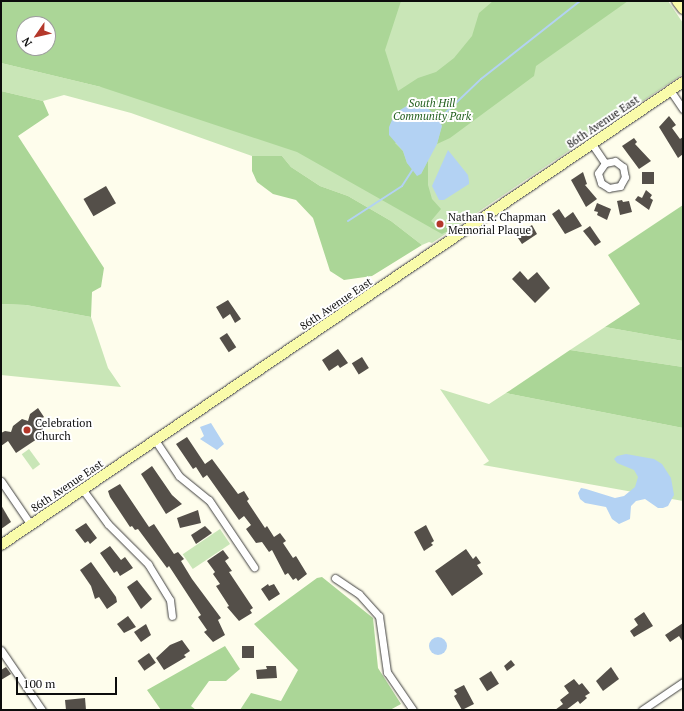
<!DOCTYPE html>
<html>
<head>
<meta charset="utf-8">
<style>
	body { margin:0 }
	#map { position:relative; width:684px; height:711px; overflow:hidden; background:#fefdec; font-family:"PT Serif",serif }
	div>[style] { position:absolute }
	.green>* { inset:0; background:#c9e6b7; transform-origin:0 0 }
	.forest>* { inset:0; background:#abd697 }
	.water>* { inset:0; background:#b3d2f3 }
	.round { border-radius:50% }
	.stream>* { height:2px; margin:-1px; padding:0 1px; transform-origin:1px; border-radius:1px; background:#b3d2f3 }
	.building>* { inset:0; background:#544f49; transform-origin:0 0 }
	.roads { filter:drop-shadow(0 0 1px #3f3f3f) drop-shadow(0 0 1px #3f3f3f) }
	.street>* { height:7px; margin:-3.5px; padding:0 3.5px; transform-origin:3.5px; border-radius:3.5px; background:#fff }
	.secondary>* { height:10px; margin:-5px; padding:0 5px; transform-origin:5px; border-radius:5px; background:#f9fbaa }
	.dots>* { width:11px; height:11px; translate:-50% -50%; box-sizing:border-box; border:2px solid #fff; border-radius:50% }
	span { translate:-50% -50%; white-space:nowrap; text-align:center; line-height:1.15; -webkit-text-stroke:4px #fff; paint-order:stroke }
	.park-label { font-size:11px; color:#246020; font-style:italic }
	.street-label { font-size:11px; color:#0c0c0c }
	.poi-label { font-size:11px; color:#0c0c0c }
	.left { translate:0 -50%; text-align:left }
	.frame { position:absolute; inset:0; border:2px solid #0c0c0c; pointer-events:none }
	.north { position:absolute; left:16px; top:16px; width:40px; height:40px; box-sizing:border-box; background:#fff; border:1px solid #9e9e9e; border-radius:50%; rotate:236deg; font-size:11px; font-weight:700; line-height:16px; text-align:center; color:#0c0c0c }
	.north::after { content:''; display:block; margin:auto; width:14px; height:18px; background:#b4382b; clip-path:polygon(50% 0,100% 100%,50% 72%,0 100%) }
	.scale { position:absolute; left:16px; top:677px; width:101px; height:18px; box-sizing:border-box; border:2px solid #0c0c0c; border-top:0; padding-left:5px; font-size:12px; line-height:14px; white-space:nowrap; color:#0c0c0c; -webkit-text-stroke:3px #fff; paint-order:stroke }
</style>
</head>
<body>
<div id="map">
	<div class="green">
		<i style="clip-path:polygon(61px 1px,668px 1px,683px 23px,683px 74px,432px 243px,429px 242px,422px 245px,391px 221px,348px 196px,320px 186px,291px 167px,282px 156px,252px 156px,131px 113px,64px 95px,43px 101px,1px 91px,1px 63px,101px 87px)"></i>
		<i style="clip-path:polygon(1px 304px,26px 305px,91px 317px,108px 368px,121px 387px,1px 375px)"></i>
		<i style="clip-path:polygon(605px 327px,683px 341px,683px 367px,570px 350px)"></i>
		<i style="clip-path:polygon(440px 389px,489px 404px,506px 393px,683px 428px,683px 501px,483px 465px,489px 461px)"></i>
		<i style="left:29px;top:449px;width:19px;height:9px;rotate:54deg"></i>
		<i style="left:220px;top:529px;width:18px;height:45px;rotate:56deg"></i>
	</div>
	<div class="forest">
		<i style="clip-path:polygon(evenodd,1px 1px,401px 1px,385px 50px,398px 91px,418px 78px,436px 72px,454px 58px,472px 36px,479px 13px,493px 1px,628px 1px,536px 66px,534px 76px,450px 138px,437px 144px,442px 125px,395px 143px,403px 151px,407px 163px,421px 174px,428px 160px,428px 185px,432px 199px,441px 209px,431px 221px,438px 227px,447px 225px,448px 231px,442px 234px,297px 152px,101px 87px,1px 63px,1px 1px,24px 24px,48px 24px,48px 48px,24px 48px,24px 24px)"></i>
		<i style="clip-path:polygon(1px 91px,43px 101px,49px 115px,18px 136px,104px 268px,101px 287px,92px 292px,91px 317px,26px 305px,1px 304px)"></i>
		<i style="clip-path:polygon(252px 156px,282px 156px,291px 167px,320px 186px,348px 196px,391px 221px,422px 245px,372px 276px,344px 280px,330px 271px,313px 218px,296px 200px,273px 194px,257px 182px,252px 171px)"></i>
		<i style="clip-path:polygon(683px 205px,683px 341px,605px 327px,640px 304px,608px 255px)"></i>
		<i style="clip-path:polygon(570px 350px,683px 367px,683px 428px,506px 393px)"></i>
		<i style="clip-path:polygon(322px 577px,373px 618px,378px 668px,401px 704px,390px 710px,240px 710px,251px 693px,281px 701px,298px 670px,254px 624px,317px 578px)"></i>
		<i style="clip-path:polygon(225px 646px,240px 669px,226px 681px,209px 681px,191px 706px,196px 710px,161px 710px,147px 690px)"></i>
	</div>
	<div class="water">
		<i style="clip-path:polygon(415px 101px,420px 102px,438px 117px,442px 126px,437px 144px,421px 174px,417px 176px,407px 163px,403px 151px,389px 135px,389px 127px,395px 113px)"></i>
		<i style="clip-path:polygon(448px 150px,468px 175px,469px 181px,469px 184px,444px 200px,439px 200px,432px 186px)"></i>
		<i style="clip-path:polygon(211px 423px,224px 444px,217px 450px,200px 439px,204px 436px,200px 427px)"></i>
		<i style="clip-path:polygon(626px 454px,654px 459px,662px 464px,671px 478px,674px 495px,668px 506px,663px 508px,658px 508px,645px 499px,636px 501px,631px 506px,630px 519px,619px 524px,612px 519px,606px 507px,585px 503px,580px 499px,578px 493px,581px 488px,586px 489px,615px 498px,624px 496px,635px 487px,638px 477px,634px 470px,617px 463px,614px 459px,617px 456px)"></i>
		<i class="round" style="left:429px;top:637px;width:18px;height:18px"></i>
	</div>
	<div class="stream">
		<i style="left:437px;top:121px;width:61px;rotate:-43.7deg"></i>
		<i style="left:481px;top:79px;width:126px;rotate:-38.2deg"></i>
		<i style="left:348px;top:221px;width:64px;rotate:-32.9deg"></i>
		<i style="left:402px;top:186px;width:20px;rotate:-57deg"></i>
	</div>
	<div class="building">
		<i style="clip-path:polygon(669px 116px,676px 125px,672px 128px,680px 139px,683px 137px,683px 154px,678px 158px,659px 127px)"></i>
		<i style="clip-path:polygon(634px 138px,637px 142px,635px 144px,651px 161px,639px 169px,622px 146px)"></i>
		<i style="clip-path:polygon(583px 172px,587px 184px,585px 185px,597px 199px,586px 207px,571px 180px)"></i>
		<i style="left:642px;top:172px;width:12px;height:12px"></i>
		<i style="left:106px;top:186px;width:20px;height:26px;rotate:60deg"></i>
		<i style="clip-path:polygon(646px 190px,652px 195px,650px 198px,653px 200px,649px 210px,635px 200px,638px 196px,642px 198px)"></i>
		<i style="clip-path:polygon(622px 200px,623px 202px,629px 201px,632px 212px,620px 215px,617px 201px)"></i>
		<i style="clip-path:polygon(597px 203px,611px 209px,607px 220px,597px 215px,598px 212px,594px 211px)"></i>
		<i style="clip-path:polygon(559px 209px,565px 218px,573px 212px,582px 226px,565px 234px,552px 214px)"></i>
		<i style="clip-path:polygon(532px 225px,537px 234px,522px 244px,514px 232px,522px 227px,524px 230px)"></i>
		<i style="clip-path:polygon(590px 226px,601px 242px,595px 246px,583px 231px)"></i>
		<i style="clip-path:polygon(520px 271px,528px 280px,537px 272px,550px 288px,535px 303px,512px 279px)"></i>
		<i style="clip-path:polygon(228px 300px,241px 319px,235px 323px,230px 314px,223px 319px,216px 307px)"></i>
		<i style="left:227px;top:333px;width:17px;height:9px;rotate:57deg"></i>
		<i style="clip-path:polygon(338px 349px,348px 363px,340px 368px,338px 365px,329px 371px,322px 360px)"></i>
		<i style="left:362px;top:357px;width:13px;height:12px;rotate:58deg"></i>
		<i style="clip-path:polygon(38px 408px,44px 417px,38px 421px,46px 433px,16px 453px,8px 441px,1px 446px,1px 433px,5px 431px,11px 432px,13px 426px,22px 419px,28px 421px,30px 414px)"></i>
		<i style="clip-path:polygon(187px 437px,205px 464px,212px 459px,238px 494px,244px 491px,249px 499px,247px 501px,265px 528px,267px 526px,274px 537px,280px 533px,286px 541px,283px 543px,293px 558px,296px 556px,307px 574px,298px 581px,296px 578px,293px 580px,288px 573px,285px 575px,272px 550px,269px 552px,262px 542px,256px 543px,246px 529px,251px 525px,244px 516px,239px 520px,207px 475px,203px 478px,196px 467px,193px 469px,176px 444px)"></i>
		<i style="clip-path:polygon(152px 466px,172px 495px,182px 504px,166px 514px,141px 474px)"></i>
		<i style="clip-path:polygon(120px 484px,149px 527px,154px 524px,174px 554px,178px 552px,184px 559px,181px 561px,192px 579px,221px 618px,218px 620px,225px 635px,213px 642px,204px 632px,207px 630px,198px 617px,201px 615px,169px 566px,167px 568px,138px 529px,135px 530px,132px 526px,130px 527px,110px 497px,108px 491px)"></i>
		<i style="clip-path:polygon(1px 505px,11px 522px,1px 529px)"></i>
		<i style="clip-path:polygon(198px 510px,201px 523px,180px 528px,177px 518px)"></i>
		<i style="clip-path:polygon(86px 523px,97px 538px,90px 544px,88px 541px,85px 543px,75px 530px)"></i>
		<i style="clip-path:polygon(426px 525px,434px 541px,431px 543px,433px 545px,424px 551px,414px 532px)"></i>
		<i style="clip-path:polygon(205px 526px,212px 533px,196px 544px,191px 535px)"></i>
		<i style="clip-path:polygon(110px 546px,121px 560px,125px 557px,133px 568px,120px 576px,117px 571px,114px 573px,100px 553px)"></i>
		<i style="clip-path:polygon(466px 549px,473px 559px,476px 556px,481px 563px,477px 565px,483px 574px,452px 596px,435px 571px)"></i>
		<i style="clip-path:polygon(223px 550px,229px 558px,225px 561px,232px 571px,229px 572px,253px 608px,250px 610px,252px 613px,239px 621px,227px 607px,229px 606px,216px 586px,220px 584px,213px 574px,215px 572px,207px 561px)"></i>
		<i style="clip-path:polygon(91px 562px,116px 597px,117px 602px,107px 609px,99px 597px,95px 599px,91px 586px,80px 570px)"></i>
		<i style="clip-path:polygon(137px 580px,152px 599px,141px 609px,127px 587px)"></i>
		<i style="clip-path:polygon(268px 584px,269px 586px,274px 584px,280px 594px,269px 601px,261px 589px)"></i>
		<i style="clip-path:polygon(644px 612px,653px 626px,634px 637px,630px 631px,638px 625px,634px 619px)"></i>
		<i style="clip-path:polygon(128px 616px,136px 627px,124px 633px,117px 624px)"></i>
		<i style="clip-path:polygon(683px 623px,683px 642px,679px 636px,670px 642px,665px 635px)"></i>
		<i style="clip-path:polygon(146px 624px,151px 635px,141px 642px,134px 632px)"></i>
		<i style="clip-path:polygon(182px 640px,190px 651px,184px 655px,186px 657px,164px 670px,156px 658px,170px 645px)"></i>
		<i style="left:242px;top:646px;width:12px;height:12px"></i>
		<i style="left:149px;top:653px;width:12px;height:14px;rotate:55deg"></i>
		<i style="clip-path:polygon(511px 660px,515px 665px,507px 671px,504px 666px)"></i>
		<i style="clip-path:polygon(266px 666px,276px 666px,277px 678px,257px 679px,256px 670px,267px 669px)"></i>
		<i style="clip-path:polygon(6px 667px,11px 674px,1px 680px,1px 670px)"></i>
		<i style="clip-path:polygon(611px 667px,619px 679px,603px 691px,596px 681px)"></i>
		<i style="left:491px;top:671px;width:15px;height:14px;rotate:58deg"></i>
		<i style="clip-path:polygon(574px 679px,579px 685px,582px 683px,590px 693px,585px 696px,587px 698px,580px 704px,578px 701px,566px 710px,555px 710px,563px 704px,560px 700px,569px 693px,564px 686px)"></i>
		<i style="clip-path:polygon(464px 685px,474px 704px,462px 710px,454px 696px,457px 694px,454px 690px)"></i>
		<i style="clip-path:polygon(85px 698px,86px 710px,66px 710px,65px 700px)"></i>
	</div>
	<div class="roads">
		<div class="street">
			<i style="left:670px;top:90px;width:23px;rotate:56deg"></i>
			<i style="left:592px;top:144px;width:23px;rotate:56deg"></i>
			<i style="left:605px;top:163px;width:10px;rotate:-11deg"></i>
			<i style="left:615px;top:161px;width:10px;rotate:37deg"></i>
			<i style="left:623px;top:167px;width:10px;rotate:79deg"></i>
			<i style="left:625px;top:177px;width:10px;rotate:119deg"></i>
			<i style="left:620px;top:186px;width:11px;rotate:170deg"></i>
			<i style="left:609px;top:188px;width:9px;rotate:-148deg"></i>
			<i style="left:601px;top:183px;width:10px;rotate:-107deg"></i>
			<i style="left:598px;top:173px;width:12px;rotate:-55deg"></i>
			<i style="left:155px;top:440px;width:43px;rotate:56.3deg"></i>
			<i style="left:179px;top:476px;width:38px;rotate:39deg"></i>
			<i style="left:209px;top:500px;width:81px;rotate:56.1deg"></i>
			<i style="left:1px;top:481px;width:53px;rotate:55.7deg"></i>
			<i style="left:83px;top:490px;width:42px;rotate:53.7deg"></i>
			<i style="left:108px;top:524px;width:57px;rotate:45deg"></i>
			<i style="left:148px;top:564px;width:42px;rotate:58.6deg"></i>
			<i style="left:170px;top:600px;width:16px;rotate:83deg"></i>
			<i style="left:335px;top:578px;width:29px;rotate:34deg"></i>
			<i style="left:359px;top:594px;width:30px;rotate:48deg"></i>
			<i style="left:379px;top:616px;width:57px;rotate:81.9deg"></i>
			<i style="left:387px;top:672px;width:46px;rotate:55.6deg"></i>
			<i style="left:1px;top:650px;width:73px;rotate:55.7deg"></i>
			<i style="left:642px;top:710px;width:50px;rotate:-34.3deg"></i>
		</div>
		<div class="secondary">
			<i style="left:677px;top:1px;width:10px;rotate:53deg"></i>
			<i style="left:1px;top:545px;width:824px;rotate:-34.17deg"></i>
		</div>
	</div>
	<div class="dots">
		<i style="left:440px;top:224px;background:#b4382b"></i>
		<i style="left:27px;top:430px;background:#b4382b"></i>
	</div>
	<div class="park-label">
		<span style="left:432px;top:110px">South Hill<br>Community Park</span>
	</div>
	<div class="street-label">
		<span style="left:603px;top:122px;rotate:-34deg">86th Avenue East</span>
		<span style="left:336px;top:304px;rotate:-34deg">86th Avenue East</span>
		<span style="left:67px;top:486px;rotate:-34deg">86th Avenue East</span>
	</div>
	<div class="poi-label">
		<span class="left" style="left:448px;top:224px">Nathan R. Chapman<br>Memorial Plaque</span>
		<span class="left" style="left:35px;top:430px">Celebration<br>Church</span>
	</div>
	<div class="frame"></div>
	<div class="north">N</div>
	<div class="scale">100 m</div>
</div>
</body>
</html>
